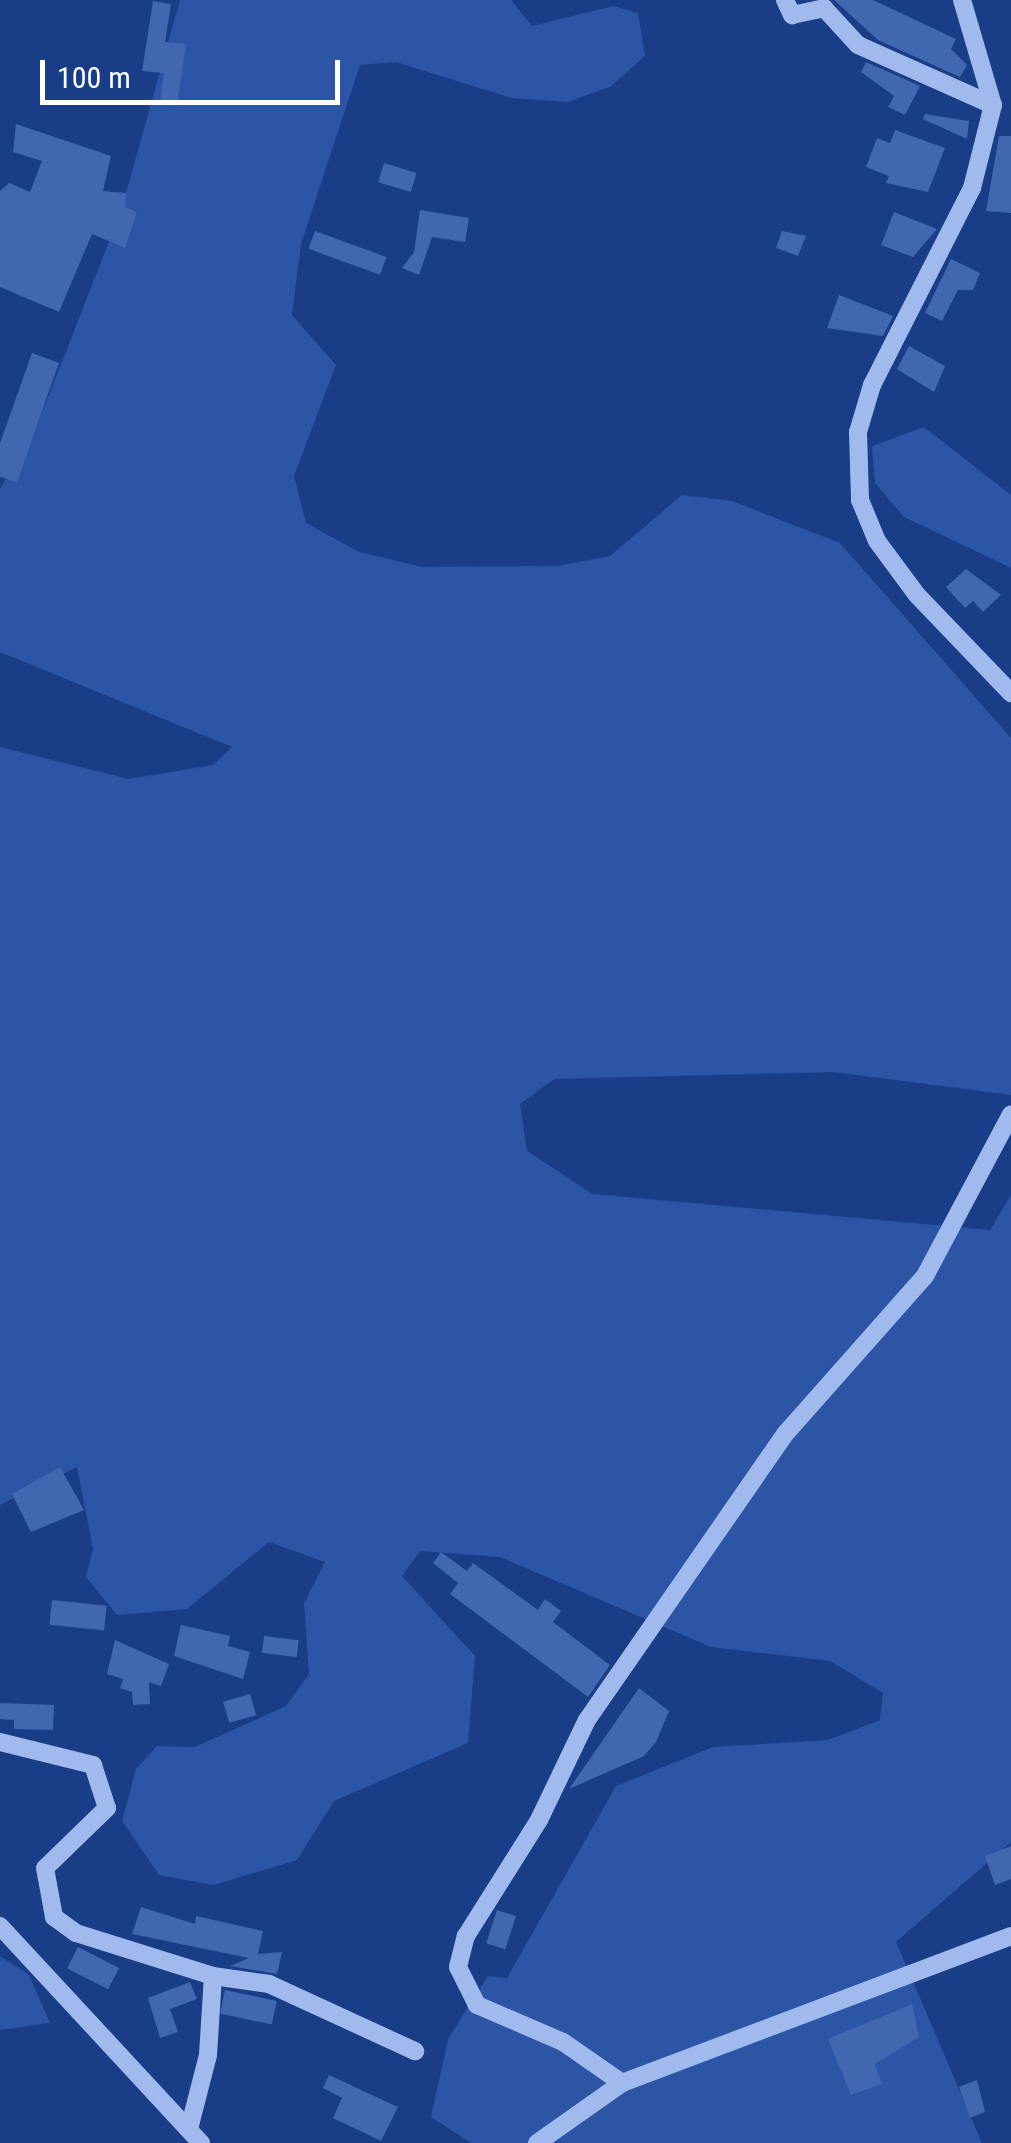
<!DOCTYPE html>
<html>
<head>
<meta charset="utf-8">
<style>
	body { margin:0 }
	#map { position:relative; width:1011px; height:2143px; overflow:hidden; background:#193d87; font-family:"Roboto Condensed",sans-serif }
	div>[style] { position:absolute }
	.green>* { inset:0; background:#2c55a6 }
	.building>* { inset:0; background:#4167b1; transform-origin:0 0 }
	.minor>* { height:18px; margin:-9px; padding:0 9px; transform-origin:9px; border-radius:9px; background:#a0baed }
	span { translate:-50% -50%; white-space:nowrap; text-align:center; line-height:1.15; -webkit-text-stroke:8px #193d87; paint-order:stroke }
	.scale { position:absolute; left:40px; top:60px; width:300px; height:45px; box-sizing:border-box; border:5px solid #fff; border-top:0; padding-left:12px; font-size:30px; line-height:35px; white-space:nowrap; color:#fff; -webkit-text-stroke:8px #193d87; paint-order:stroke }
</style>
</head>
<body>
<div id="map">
	<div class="green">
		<i style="clip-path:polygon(180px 0,511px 0,532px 26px,613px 6px,638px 13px,645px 56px,610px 87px,567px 102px,512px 98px,396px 62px,360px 65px,301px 244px,292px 315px,336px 365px,294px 476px,306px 523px,359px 552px,423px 567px,557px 566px,610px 556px,682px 495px,732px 501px,840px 543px,1011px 738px,1011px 1095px,834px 1072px,554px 1079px,520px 1104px,527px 1151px,593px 1194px,990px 1230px,1011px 1195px,1011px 1842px,896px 1942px,982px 2143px,471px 2143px,431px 2117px,448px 2039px,488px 1976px,507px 1978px,616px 1786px,713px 1747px,828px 1740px,880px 1720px,883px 1693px,830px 1661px,711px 1647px,500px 1557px,420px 1551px,402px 1576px,475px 1656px,468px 1743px,334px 1801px,297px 1860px,214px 1885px,159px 1875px,122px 1821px,136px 1769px,157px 1746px,195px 1747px,286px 1706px,309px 1674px,304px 1603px,325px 1562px,269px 1542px,187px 1609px,117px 1615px,86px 1577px,93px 1549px,77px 1467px,0 1505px,0 747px,129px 779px,213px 765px,232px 747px,0 652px,0 489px,36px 428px,121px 211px)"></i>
		<i style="clip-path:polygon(924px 427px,1011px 495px,1011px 568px,904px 517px,875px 483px,872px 446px)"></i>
		<i style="clip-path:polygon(0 1956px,29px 1975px,50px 2023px,0 2030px)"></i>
	</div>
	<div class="building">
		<i style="clip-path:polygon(834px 0,873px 0,956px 39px,951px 49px,967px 65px,960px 77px,878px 40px)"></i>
		<i style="clip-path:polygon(153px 1px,171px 4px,165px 42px,186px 44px,177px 106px,160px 103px,164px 73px,142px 71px)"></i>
		<i style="clip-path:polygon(866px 62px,920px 86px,905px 115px,888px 107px,894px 96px,861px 72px)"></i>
		<i style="clip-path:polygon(925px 114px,969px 121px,967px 139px,923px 119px)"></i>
		<i style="clip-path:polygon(16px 124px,111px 156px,103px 191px,126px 193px,125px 207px,137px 212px,125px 248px,92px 234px,59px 312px,0 287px,0 191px,9px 183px,30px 192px,42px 161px,13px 152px)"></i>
		<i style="clip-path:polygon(895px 130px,945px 148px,928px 192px,886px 183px,889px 176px,866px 167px,877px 138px,890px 143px)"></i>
		<i style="clip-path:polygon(999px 136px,1011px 136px,1011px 213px,986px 211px)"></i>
		<i style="left:384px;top:163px;width:34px;height:20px;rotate:17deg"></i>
		<i style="clip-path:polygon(420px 210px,469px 218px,465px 242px,432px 237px,419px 275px,402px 268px,414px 252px)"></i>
		<i style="clip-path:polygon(894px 212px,937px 229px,913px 257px,881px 245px)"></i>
		<i style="left:315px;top:231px;width:76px;height:19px;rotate:20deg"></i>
		<i style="clip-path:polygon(782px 231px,806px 236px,798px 256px,776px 248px)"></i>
		<i style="clip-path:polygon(951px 259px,980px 273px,973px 290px,958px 290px,942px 321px,925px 313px)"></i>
		<i style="clip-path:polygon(839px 295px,893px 316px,883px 336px,827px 328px)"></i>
		<i style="clip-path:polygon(909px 346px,945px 366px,934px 392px,897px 369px)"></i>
		<i style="clip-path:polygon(32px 353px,59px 363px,17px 482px,0 477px,0 443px)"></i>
		<i style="clip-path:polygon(966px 569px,1001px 595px,983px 612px,973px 601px,965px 608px,946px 587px)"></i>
		<i style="clip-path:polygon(60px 1467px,84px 1510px,31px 1532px,12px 1494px)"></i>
		<i style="clip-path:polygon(441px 1552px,467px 1571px,473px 1563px,538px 1610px,545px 1599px,561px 1611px,553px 1622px,610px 1665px,588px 1697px,450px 1594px,458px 1583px,433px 1563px)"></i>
		<i style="left:52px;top:1600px;width:55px;height:25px;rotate:6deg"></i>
		<i style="clip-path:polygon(181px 1625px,230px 1636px,228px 1646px,250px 1652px,243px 1679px,174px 1656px)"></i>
		<i style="left:264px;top:1636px;width:35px;height:17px;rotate:7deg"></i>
		<i style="clip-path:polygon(115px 1640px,169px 1664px,161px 1686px,149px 1682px,150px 1704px,133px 1705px,132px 1692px,120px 1688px,123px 1679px,107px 1674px)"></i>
		<i style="clip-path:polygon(639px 1688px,669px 1711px,656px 1742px,644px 1756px,569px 1789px)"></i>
		<i style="left:250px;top:1694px;width:22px;height:28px;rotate:74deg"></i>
		<i style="clip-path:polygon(0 1703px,54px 1705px,53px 1730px,14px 1729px,14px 1720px,0 1719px)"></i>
		<i style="clip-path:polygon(1011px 1846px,1011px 1879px,995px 1885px,985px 1856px)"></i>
		<i style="clip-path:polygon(141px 1907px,195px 1924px,196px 1916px,263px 1931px,258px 1954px,282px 1952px,277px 1974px,230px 1966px,249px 1958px,132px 1934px)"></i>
		<i style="left:497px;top:1910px;width:20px;height:35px;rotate:18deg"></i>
		<i style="left:78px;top:1947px;width:46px;height:24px;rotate:27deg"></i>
		<i style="clip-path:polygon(190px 1982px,197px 1999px,170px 2009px,178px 2032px,160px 2038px,148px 1998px)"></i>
		<i style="left:225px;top:1990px;width:53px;height:24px;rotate:12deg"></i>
		<i style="clip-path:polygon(912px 2004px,919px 2037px,875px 2064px,882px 2084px,851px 2095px,828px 2039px)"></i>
		<i style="clip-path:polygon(329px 2075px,398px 2107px,381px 2141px,333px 2118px,342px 2098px,323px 2088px)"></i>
		<i style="clip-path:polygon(977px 2080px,985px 2112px,970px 2118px,959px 2087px)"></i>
	</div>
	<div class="minor">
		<i style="left:785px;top:0;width:17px;rotate:65deg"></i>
		<i style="left:792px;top:15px;width:33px;rotate:-12deg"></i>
		<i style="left:824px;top:8px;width:50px;rotate:47.4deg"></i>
		<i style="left:858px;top:45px;width:148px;rotate:24deg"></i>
		<i style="left:962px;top:0;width:109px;rotate:73.6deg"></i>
		<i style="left:993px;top:105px;width:86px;rotate:104.2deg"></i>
		<i style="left:972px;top:188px;width:221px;rotate:116.9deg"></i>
		<i style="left:872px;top:385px;width:49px;rotate:106.6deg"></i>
		<i style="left:858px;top:432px;width:68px;rotate:88.3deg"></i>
		<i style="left:860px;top:500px;width:44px;rotate:67.5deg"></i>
		<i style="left:877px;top:541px;width:67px;rotate:53.5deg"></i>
		<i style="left:917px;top:595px;width:136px;rotate:46.2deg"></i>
		<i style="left:0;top:1742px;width:96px;rotate:13.9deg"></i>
		<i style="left:93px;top:1765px;width:45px;rotate:72deg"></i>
		<i style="left:107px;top:1808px;width:86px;rotate:135.9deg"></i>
		<i style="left:45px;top:1868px;width:50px;rotate:79.6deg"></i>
		<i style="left:54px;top:1917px;width:27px;rotate:36deg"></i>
		<i style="left:76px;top:1933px;width:144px;rotate:17.4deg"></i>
		<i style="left:213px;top:1976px;width:57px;rotate:8.1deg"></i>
		<i style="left:269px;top:1984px;width:161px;rotate:24.7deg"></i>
		<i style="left:0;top:1926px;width:296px;rotate:47.2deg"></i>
		<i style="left:622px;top:2083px;width:72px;rotate:-145.2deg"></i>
		<i style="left:563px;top:2042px;width:94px;rotate:-156.7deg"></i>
		<i style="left:477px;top:2005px;width:42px;rotate:-116.6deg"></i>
		<i style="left:458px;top:1967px;width:32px;rotate:-76deg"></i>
		<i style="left:466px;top:1936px;width:137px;rotate:-57.8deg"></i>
		<i style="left:539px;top:1820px;width:111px;rotate:-64.4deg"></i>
		<i style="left:587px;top:1720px;width:349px;rotate:-55.3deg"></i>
		<i style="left:786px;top:1433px;width:210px;rotate:-48.5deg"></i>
		<i style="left:925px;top:1276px;width:183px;rotate:-62deg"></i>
		<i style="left:189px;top:2129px;width:76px;rotate:-75.6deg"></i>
		<i style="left:208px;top:2055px;width:79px;rotate:-86.4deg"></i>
		<i style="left:537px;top:2143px;width:104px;rotate:-35.2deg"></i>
		<i style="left:622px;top:2083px;width:416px;rotate:-20.7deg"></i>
	</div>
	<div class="scale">100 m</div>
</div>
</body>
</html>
